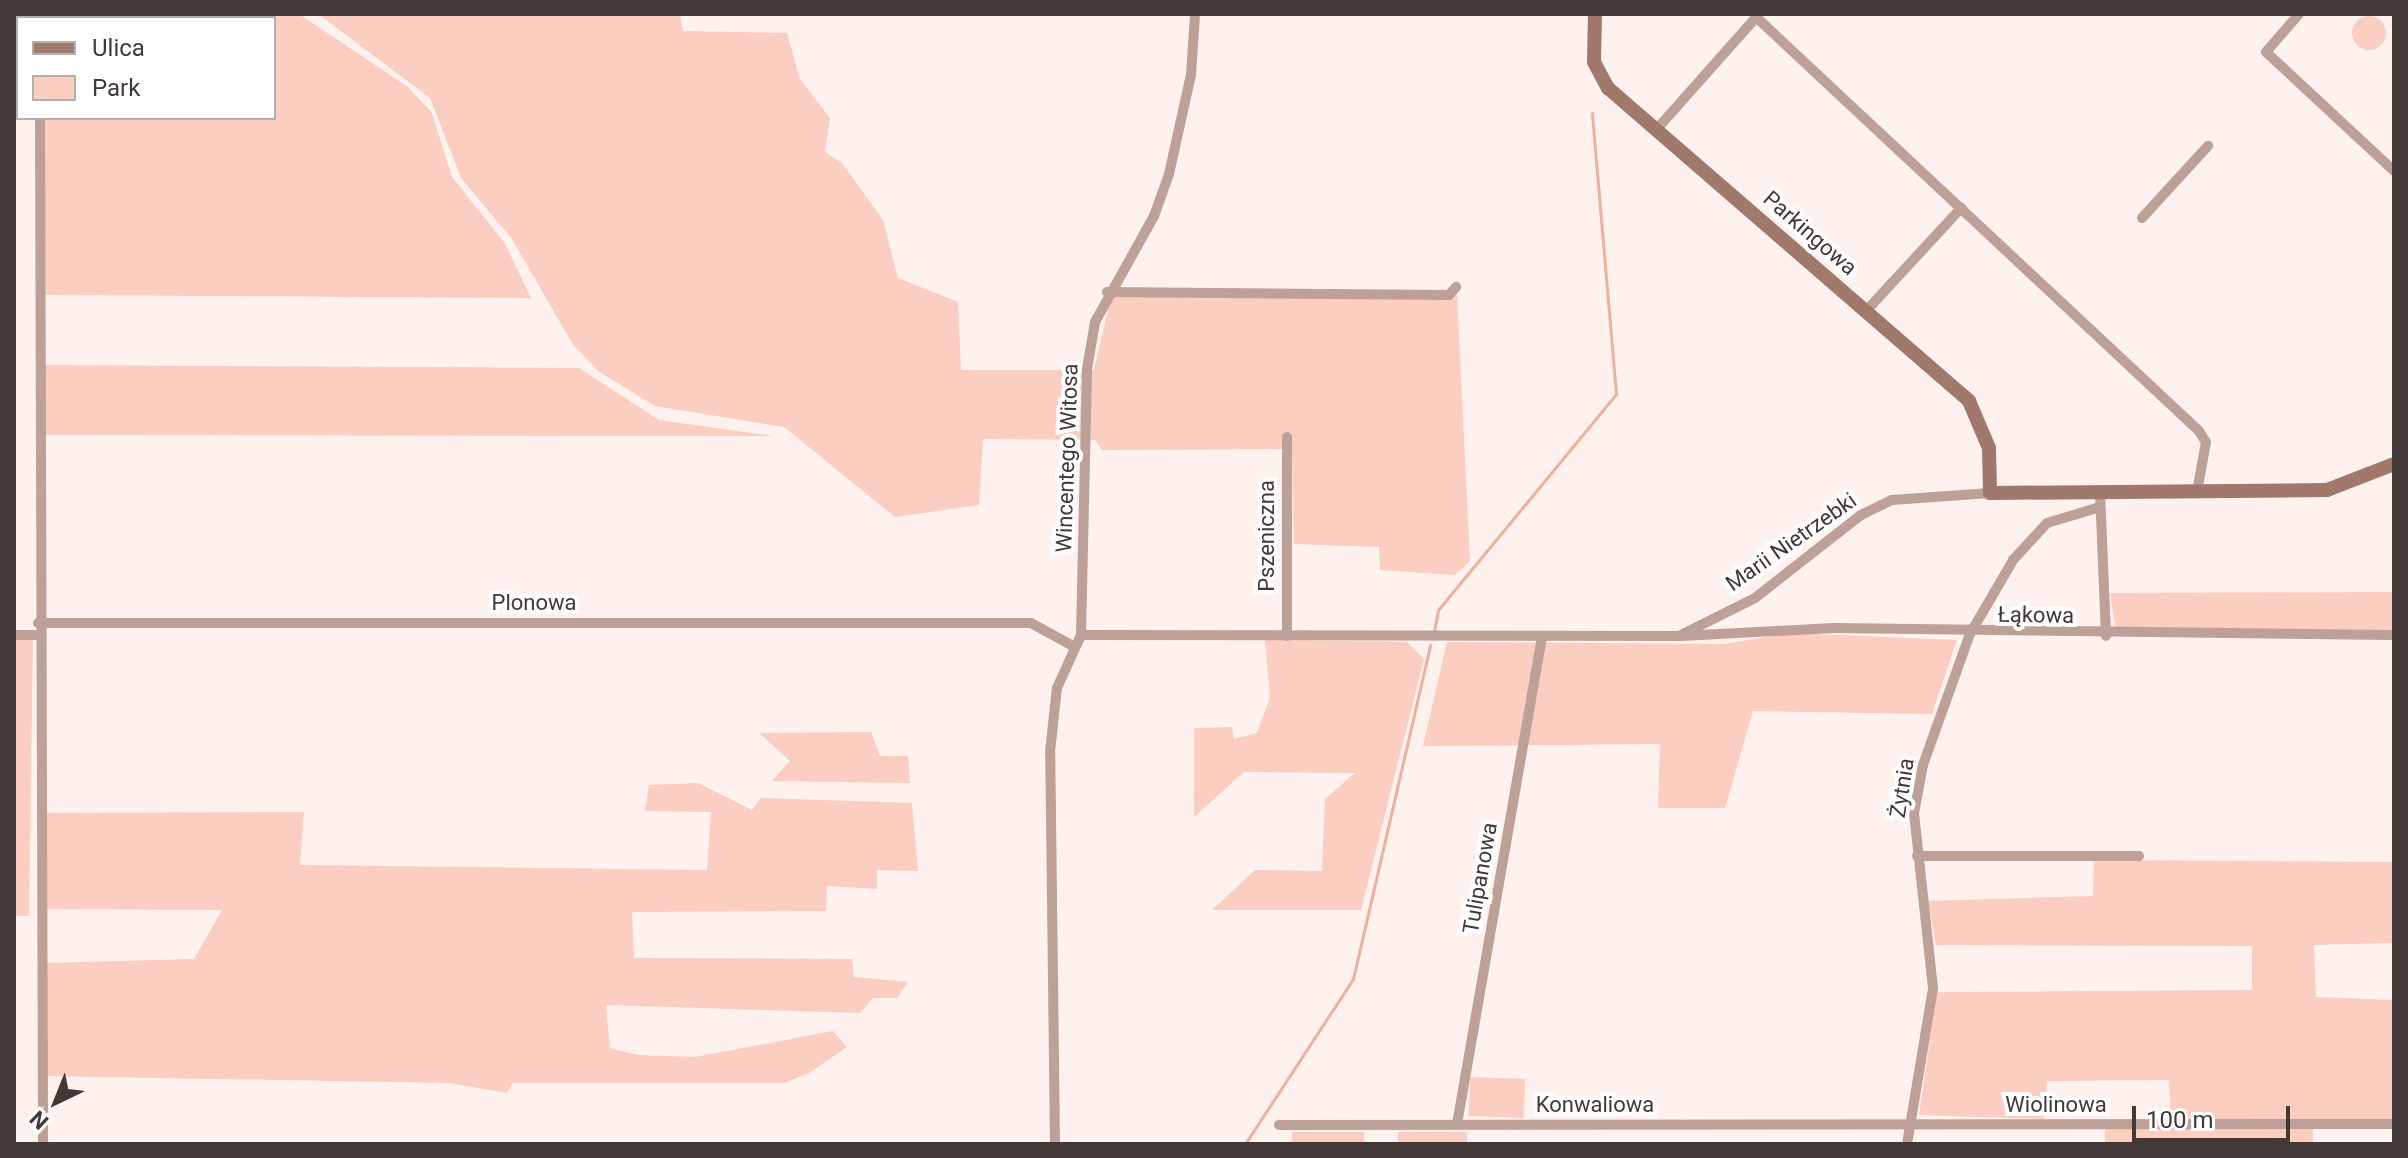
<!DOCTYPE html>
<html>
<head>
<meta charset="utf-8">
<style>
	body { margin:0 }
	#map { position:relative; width:2408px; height:1158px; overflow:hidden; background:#fff1ed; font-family:Roboto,sans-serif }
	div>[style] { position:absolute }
	.green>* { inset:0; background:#fbcec1; transform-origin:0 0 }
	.round { border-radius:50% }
	.stream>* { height:3px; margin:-1.5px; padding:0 1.5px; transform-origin:1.5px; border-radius:1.5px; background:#f0b09e }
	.street>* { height:10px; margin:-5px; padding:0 5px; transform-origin:5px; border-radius:5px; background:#bda098 }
	.secondary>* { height:14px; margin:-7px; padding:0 7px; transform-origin:7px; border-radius:7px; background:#a0786c }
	span { translate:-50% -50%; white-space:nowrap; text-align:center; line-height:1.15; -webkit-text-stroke:8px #fff; paint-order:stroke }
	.street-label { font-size:22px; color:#423937 }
	.frame { position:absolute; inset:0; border:16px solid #423937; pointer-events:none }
	.legend { position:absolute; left:16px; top:16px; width:260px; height:104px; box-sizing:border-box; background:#fff; border:2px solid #b3b0af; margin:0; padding:10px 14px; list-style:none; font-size:24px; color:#423937 }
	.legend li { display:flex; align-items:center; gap:16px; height:40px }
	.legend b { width:40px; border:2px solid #b3b0af }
	.north { position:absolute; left:16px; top:1062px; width:80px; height:80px; -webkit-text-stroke:6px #fff; paint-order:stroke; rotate:223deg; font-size:22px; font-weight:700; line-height:32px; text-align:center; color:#423937 }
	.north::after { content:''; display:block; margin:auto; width:28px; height:36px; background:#423937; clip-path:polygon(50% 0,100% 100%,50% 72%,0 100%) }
	.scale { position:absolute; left:2132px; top:1106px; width:158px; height:36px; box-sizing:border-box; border:4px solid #423937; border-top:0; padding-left:10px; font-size:24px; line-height:28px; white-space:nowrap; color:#423937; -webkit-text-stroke:6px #fff; paint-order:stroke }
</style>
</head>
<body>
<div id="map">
	<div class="green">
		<i style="clip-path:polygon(41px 14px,299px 14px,408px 87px,432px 113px,452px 177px,504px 242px,531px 298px,46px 295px,43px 118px,274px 118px,274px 18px)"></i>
		<i style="clip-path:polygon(318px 14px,680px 14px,683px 31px,787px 33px,800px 79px,830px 118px,825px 152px,842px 163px,883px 220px,898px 278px,958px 302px,961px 370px,1094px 370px,1111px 297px,1457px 295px,1470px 561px,1455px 575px,1380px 570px,1379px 547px,1294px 544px,1292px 449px,1102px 450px,1095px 440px,983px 439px,979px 505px,895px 517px,784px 427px,655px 406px,598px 371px,572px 343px,512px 239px,461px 178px,430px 98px)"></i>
		<i class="round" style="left:2352px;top:16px;width:34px;height:34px"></i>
		<i style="clip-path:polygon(44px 365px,579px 368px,659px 420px,773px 436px,44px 435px)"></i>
		<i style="clip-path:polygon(2394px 592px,2394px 632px,2123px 633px,2115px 625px,2110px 593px)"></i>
		<i style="clip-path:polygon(1790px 633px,1957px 640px,1932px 714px,1753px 711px,1725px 808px,1658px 808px,1660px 744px,1423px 746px,1447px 642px,1724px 644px)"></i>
		<i style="clip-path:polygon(14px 637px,33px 639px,29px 916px,14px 916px)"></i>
		<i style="clip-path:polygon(1265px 640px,1407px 642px,1424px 659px,1361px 910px,1212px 910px,1255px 870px,1322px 871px,1325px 799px,1355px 773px,1244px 772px,1194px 817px,1194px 728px,1232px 727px,1234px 739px,1257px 733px,1270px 697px)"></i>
		<i style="clip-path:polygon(871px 732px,880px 756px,908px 756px,910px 783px,772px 781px,790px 761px,759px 733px)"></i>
		<i style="clip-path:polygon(698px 783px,752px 810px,761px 798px,912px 803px,918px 871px,877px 870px,877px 889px,827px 886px,826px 911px,632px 912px,634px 958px,852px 959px,854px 977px,908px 982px,897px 998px,873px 998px,860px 1013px,606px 1005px,610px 1048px,638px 1055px,695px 1057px,833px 1031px,847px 1047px,809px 1073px,784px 1083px,513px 1083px,507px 1093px,450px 1083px,45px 1076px,45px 963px,194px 959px,222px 910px,43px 909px,43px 813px,304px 812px,300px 865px,707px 870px,711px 812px,645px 811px,649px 785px)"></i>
		<i style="clip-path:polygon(2094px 860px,2394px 862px,2394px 943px,2314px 945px,2316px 997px,2394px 1000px,2394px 1121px,2171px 1122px,2169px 1080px,2047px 1081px,2044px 1119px,1919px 1115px,1937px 992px,2252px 990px,2252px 946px,1936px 945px,1928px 901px,2093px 896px)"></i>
		<i style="left:1470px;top:1077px;width:55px;height:39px;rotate:2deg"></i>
		<i style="left:2105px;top:1128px;width:208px;height:16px"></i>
		<i style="left:1292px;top:1132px;width:72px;height:12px"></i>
		<i style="left:1398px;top:1132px;width:69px;height:12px"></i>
	</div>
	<div class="stream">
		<i style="left:1434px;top:631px;width:21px;rotate:-79deg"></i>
		<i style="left:1438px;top:610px;width:280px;rotate:-50.5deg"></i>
		<i style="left:1616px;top:394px;width:282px;rotate:-94.9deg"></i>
		<i style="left:1245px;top:1144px;width:197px;rotate:-56.8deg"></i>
		<i style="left:1353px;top:979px;width:343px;rotate:-77deg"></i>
	</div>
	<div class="street">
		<i style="left:39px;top:14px;width:4px;rotate:90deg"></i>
		<i style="left:2299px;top:14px;width:50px;rotate:131deg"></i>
		<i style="left:2266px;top:52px;width:175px;rotate:42.9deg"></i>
		<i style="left:1756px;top:17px;width:606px;rotate:43.06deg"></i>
		<i style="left:2199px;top:431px;width:13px;rotate:58deg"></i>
		<i style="left:2206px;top:442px;width:51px;rotate:100.2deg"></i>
		<i style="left:40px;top:118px;width:1026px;rotate:89.83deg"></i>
		<i style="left:1656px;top:130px;width:155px;rotate:-48.4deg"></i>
		<i style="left:2142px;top:218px;width:98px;rotate:-47.5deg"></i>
		<i style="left:1107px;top:292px;width:342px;rotate:0.5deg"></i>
		<i style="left:1449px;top:295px;width:11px;rotate:-49deg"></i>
		<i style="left:1867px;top:310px;width:139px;rotate:-47.3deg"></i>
		<i style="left:1287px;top:437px;width:199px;rotate:90deg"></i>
		<i style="left:2100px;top:492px;width:144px;rotate:87.6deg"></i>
		<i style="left:38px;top:623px;width:993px"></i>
		<i style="left:1031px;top:623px;width:46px;rotate:28.8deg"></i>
		<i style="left:14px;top:635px;width:24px"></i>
		<i style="left:1081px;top:635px;width:266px;rotate:-88.7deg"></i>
		<i style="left:1087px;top:369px;width:48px;rotate:-80.3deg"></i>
		<i style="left:1095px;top:322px;width:121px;rotate:-60.9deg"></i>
		<i style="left:1154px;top:216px;width:45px;rotate:-70.3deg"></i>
		<i style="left:1169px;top:174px;width:101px;rotate:-77.5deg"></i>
		<i style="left:1191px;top:75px;width:61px;rotate:-86.2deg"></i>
		<i style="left:1681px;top:636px;width:153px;rotate:-3deg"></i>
		<i style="left:1834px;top:628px;width:560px;rotate:0.72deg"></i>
		<i style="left:1917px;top:856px;width:222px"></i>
		<i style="left:1457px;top:1124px;width:493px;rotate:-80.1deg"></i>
		<i style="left:1279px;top:1125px;width:1115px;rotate:-0.05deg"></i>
		<i style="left:1055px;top:1144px;width:392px;rotate:-90.7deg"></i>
		<i style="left:1050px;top:752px;width:64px;rotate:-83.8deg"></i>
		<i style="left:1057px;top:688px;width:58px;rotate:-65.6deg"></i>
		<i style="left:1081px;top:635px;width:598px;rotate:0.1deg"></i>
		<i style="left:1679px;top:636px;width:85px;rotate:-26.6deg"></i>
		<i style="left:1755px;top:598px;width:135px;rotate:-38.1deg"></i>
		<i style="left:1861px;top:515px;width:34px;rotate:-26deg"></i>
		<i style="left:1892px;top:500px;width:98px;rotate:-4.1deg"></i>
		<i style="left:1907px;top:1144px;width:158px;rotate:-80.5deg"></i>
		<i style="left:1933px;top:988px;width:176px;rotate:-96.2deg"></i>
		<i style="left:1914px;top:813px;width:49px;rotate:-79.4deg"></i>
		<i style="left:1923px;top:765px;width:139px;rotate:-70.3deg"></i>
		<i style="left:1970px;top:634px;width:86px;rotate:-59.8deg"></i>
		<i style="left:2013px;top:560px;width:50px;rotate:-47.4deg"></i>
		<i style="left:2047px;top:523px;width:55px;rotate:-16.8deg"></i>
	</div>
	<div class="secondary">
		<i style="left:1595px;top:14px;width:48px;rotate:91.2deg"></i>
		<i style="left:1594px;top:62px;width:30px;rotate:62deg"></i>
		<i style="left:1608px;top:88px;width:478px;rotate:40.9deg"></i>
		<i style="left:1969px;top:401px;width:51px;rotate:66.9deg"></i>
		<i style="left:1989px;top:448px;width:45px;rotate:88.7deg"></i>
		<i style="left:1990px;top:493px;width:337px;rotate:-0.5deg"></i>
		<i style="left:2327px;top:490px;width:72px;rotate:-21.2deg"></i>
	</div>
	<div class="street-label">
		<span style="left:1810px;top:233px;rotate:41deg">Parkingowa</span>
		<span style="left:1067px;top:458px;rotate:-88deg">Wincentego Witosa</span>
		<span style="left:1267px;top:536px;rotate:-90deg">Pszeniczna</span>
		<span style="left:1791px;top:542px;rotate:-35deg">Marii Nietrzebki</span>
		<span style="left:534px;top:603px">Plonowa</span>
		<span style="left:2036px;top:615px;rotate:1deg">Łąkowa</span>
		<span style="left:1902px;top:788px;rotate:-81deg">Żytnia</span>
		<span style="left:1480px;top:878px;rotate:-80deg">Tulipanowa</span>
		<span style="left:1595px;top:1105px">Konwaliowa</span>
		<span style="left:2056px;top:1105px">Wiolinowa</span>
	</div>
	<div class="frame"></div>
	<ul class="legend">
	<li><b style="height:10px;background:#a0786c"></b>Ulica</li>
	<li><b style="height:22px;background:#fbcec1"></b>Park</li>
	</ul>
	<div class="north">N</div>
	<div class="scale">100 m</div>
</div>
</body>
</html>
